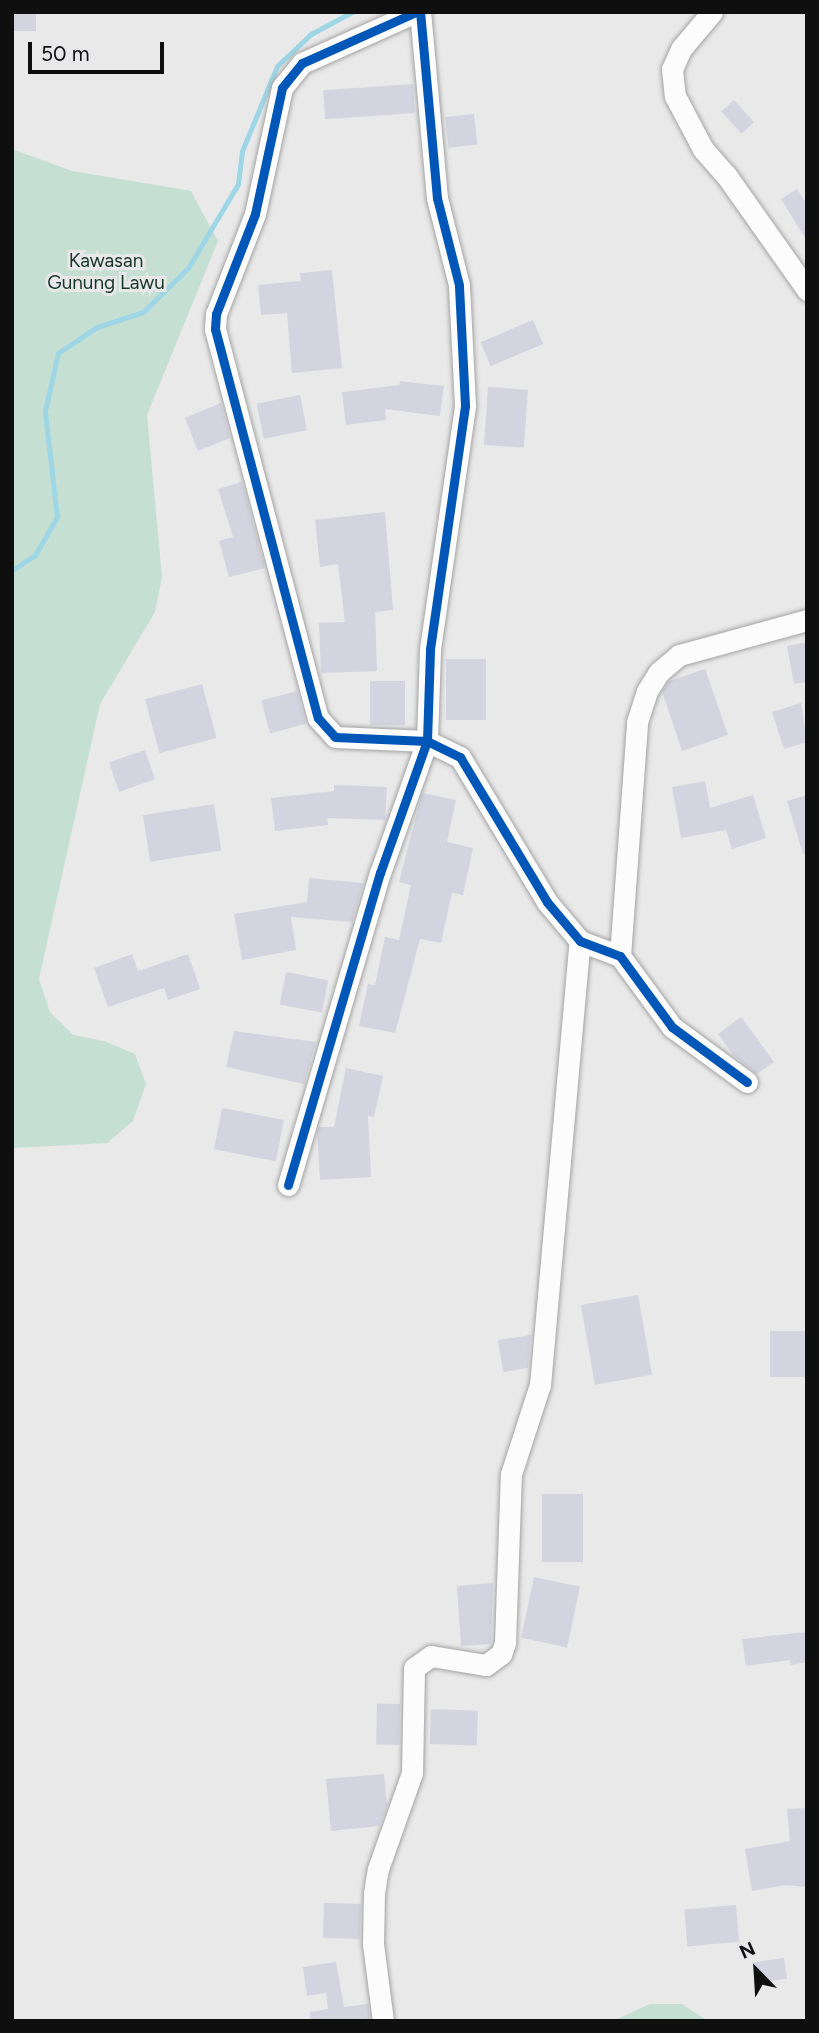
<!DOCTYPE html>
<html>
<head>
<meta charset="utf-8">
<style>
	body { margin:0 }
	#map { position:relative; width:819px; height:2033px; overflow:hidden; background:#e9e9ea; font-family:Figtree,sans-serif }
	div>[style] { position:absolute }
	.green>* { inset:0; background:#c5dfd2 }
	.stream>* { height:5px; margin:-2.5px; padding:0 2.5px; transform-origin:2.5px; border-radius:2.5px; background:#9ed6e6 }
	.building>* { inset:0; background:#d3d4df; transform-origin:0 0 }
	.roads { filter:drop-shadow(0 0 2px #a4a4a4) drop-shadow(0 0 2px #a4a4a4) }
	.minor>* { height:21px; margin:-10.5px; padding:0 10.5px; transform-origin:10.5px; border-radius:10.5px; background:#fcfcfc }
	.cycleway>* { height:9px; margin:-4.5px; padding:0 4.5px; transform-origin:4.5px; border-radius:4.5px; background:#0057b8 }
	span { translate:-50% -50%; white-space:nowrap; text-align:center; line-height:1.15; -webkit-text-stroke:6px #e8e8eb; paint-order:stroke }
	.park-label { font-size:19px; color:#163527 }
	.frame { position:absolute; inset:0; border:14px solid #0f0f10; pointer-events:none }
	.north { position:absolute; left:721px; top:1935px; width:70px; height:70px; -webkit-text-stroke:5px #e8e8eb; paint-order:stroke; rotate:336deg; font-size:19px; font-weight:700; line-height:28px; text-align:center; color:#0f0f10 }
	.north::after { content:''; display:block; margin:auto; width:24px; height:32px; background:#0f0f10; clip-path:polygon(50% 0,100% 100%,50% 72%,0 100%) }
	.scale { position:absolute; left:28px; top:42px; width:136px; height:32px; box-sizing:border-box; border:4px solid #0f0f10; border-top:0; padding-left:9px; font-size:21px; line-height:24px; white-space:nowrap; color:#0f0f10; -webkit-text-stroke:5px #e8e8eb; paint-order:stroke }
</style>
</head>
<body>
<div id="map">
	<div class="green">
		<i style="clip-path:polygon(12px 149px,72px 171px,191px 191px,218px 241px,147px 415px,162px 577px,155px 612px,100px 704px,39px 979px,50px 1012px,73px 1035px,104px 1041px,135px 1054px,146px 1084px,133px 1121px,107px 1143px,12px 1148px)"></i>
		<i style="clip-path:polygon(650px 2004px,682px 2004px,708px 2021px,613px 2021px)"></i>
	</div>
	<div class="stream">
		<i style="left:12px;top:570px;width:27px;rotate:-33deg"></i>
		<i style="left:35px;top:555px;width:44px;rotate:-59.9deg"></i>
		<i style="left:57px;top:517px;width:107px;rotate:-96.5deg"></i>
		<i style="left:45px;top:411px;width:59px;rotate:-77.4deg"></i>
		<i style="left:58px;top:353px;width:47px;rotate:-33.7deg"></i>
		<i style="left:97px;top:327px;width:48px;rotate:-18.1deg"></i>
		<i style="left:143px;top:312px;width:63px;rotate:-44.4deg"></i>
		<i style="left:188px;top:268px;width:98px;rotate:-59.2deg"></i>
		<i style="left:238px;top:184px;width:33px;rotate:-83deg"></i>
		<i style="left:242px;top:151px;width:92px;rotate:-67.6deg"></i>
		<i style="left:277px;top:66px;width:47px;rotate:-43.3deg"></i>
		<i style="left:311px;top:34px;width:47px;rotate:-28.2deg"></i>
	</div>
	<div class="building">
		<i style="left:12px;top:12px;width:24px;height:19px"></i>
		<i style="left:413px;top:84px;width:29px;height:90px;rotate:86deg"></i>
		<i style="left:734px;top:100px;width:30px;height:17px;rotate:48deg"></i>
		<i style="left:474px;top:114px;width:31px;height:29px;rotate:84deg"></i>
		<i style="clip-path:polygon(797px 189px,807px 204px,807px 241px,781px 199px)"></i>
		<i style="clip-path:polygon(332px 270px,342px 368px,292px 373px,287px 313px,261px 315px,258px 285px,301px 281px,300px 273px)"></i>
		<i style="left:533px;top:320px;width:26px;height:57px;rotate:67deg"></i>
		<i style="clip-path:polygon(400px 381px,444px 386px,440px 416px,385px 409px,386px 420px,346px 425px,342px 392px,399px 385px)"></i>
		<i style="left:488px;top:387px;width:40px;height:58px;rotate:4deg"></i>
		<i style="left:300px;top:395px;width:36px;height:44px;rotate:79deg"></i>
		<i style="clip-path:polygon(221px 403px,230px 438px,198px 451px,185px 418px)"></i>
		<i style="clip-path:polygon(242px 482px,265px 568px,229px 577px,219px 541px,233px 537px,218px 489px)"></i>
		<i style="clip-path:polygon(385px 512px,393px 610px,375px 612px,377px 671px,321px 673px,319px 623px,345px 622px,338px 564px,320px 567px,315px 520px)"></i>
		<i style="clip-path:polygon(807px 642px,807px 682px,794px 684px,787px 646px)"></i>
		<i style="left:486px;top:659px;width:61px;height:40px;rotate:90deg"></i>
		<i style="clip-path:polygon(705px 669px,728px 735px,682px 751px,662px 692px,669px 681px)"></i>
		<i style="left:370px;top:681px;width:35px;height:44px"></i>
		<i style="left:202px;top:684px;width:56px;height:59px;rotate:75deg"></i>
		<i style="left:297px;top:691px;width:34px;height:37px;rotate:75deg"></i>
		<i style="clip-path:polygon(801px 703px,807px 742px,784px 749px,772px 712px)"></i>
		<i style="left:145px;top:750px;width:31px;height:38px;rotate:71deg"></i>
		<i style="clip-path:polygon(705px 781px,710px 808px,753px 795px,766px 838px,732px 849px,726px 830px,681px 838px,672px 787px)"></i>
		<i style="clip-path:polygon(334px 785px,387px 787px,385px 820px,327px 818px,328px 825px,275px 831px,271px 798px,334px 791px)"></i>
		<i style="clip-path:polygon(422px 793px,456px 800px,447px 842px,473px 848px,463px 895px,452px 893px,441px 943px,420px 939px,395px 1033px,359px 1026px,368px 984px,375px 985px,385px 937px,399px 940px,411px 885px,399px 882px)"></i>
		<i style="clip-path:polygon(807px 795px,807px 853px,803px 854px,787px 801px)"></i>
		<i style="left:214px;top:804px;width:47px;height:72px;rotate:81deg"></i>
		<i style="clip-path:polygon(309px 878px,363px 883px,352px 922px,291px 917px,296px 950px,242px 960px,234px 914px,307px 902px)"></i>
		<i style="clip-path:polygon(132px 954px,138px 971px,188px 954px,200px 989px,168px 1000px,164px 988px,108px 1007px,94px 968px)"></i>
		<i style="left:286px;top:972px;width:43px;height:33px;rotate:11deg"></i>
		<i style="clip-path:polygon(741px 1017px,774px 1062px,757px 1074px,734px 1056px,718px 1034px)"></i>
		<i style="clip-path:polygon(234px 1031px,316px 1042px,304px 1084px,226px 1067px)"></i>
		<i style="clip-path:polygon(346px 1068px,383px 1076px,374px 1117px,368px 1116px,371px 1177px,320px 1180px,317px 1132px,319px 1127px,334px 1127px)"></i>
		<i style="left:222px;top:1108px;width:63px;height:42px;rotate:11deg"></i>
		<i style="left:638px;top:1295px;width:81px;height:58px;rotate:80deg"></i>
		<i style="left:807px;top:1331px;width:46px;height:37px;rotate:90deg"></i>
		<i style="clip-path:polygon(531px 1335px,528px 1368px,503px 1372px,498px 1340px)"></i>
		<i style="left:542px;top:1494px;width:41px;height:68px"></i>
		<i style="left:534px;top:1577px;width:47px;height:62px;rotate:12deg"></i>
		<i style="clip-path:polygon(493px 1583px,491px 1644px,461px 1646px,457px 1586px)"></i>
		<i style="clip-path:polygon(807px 1632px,807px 1662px,791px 1665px,790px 1660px,746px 1666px,742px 1639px)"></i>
		<i style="left:400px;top:1704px;width:41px;height:23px;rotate:91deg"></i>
		<i style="left:431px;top:1709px;width:47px;height:35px;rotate:2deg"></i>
		<i style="clip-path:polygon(384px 1774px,387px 1805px,379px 1826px,331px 1831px,326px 1779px)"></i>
		<i style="clip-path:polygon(807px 1808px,807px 1887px,785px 1885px,752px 1891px,745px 1849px,790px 1841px,787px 1809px)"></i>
		<i style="left:361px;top:1904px;width:35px;height:37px;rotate:92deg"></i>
		<i style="left:736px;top:1905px;width:37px;height:52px;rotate:85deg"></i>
		<i style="left:784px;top:1958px;width:21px;height:32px;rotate:82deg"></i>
		<i style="clip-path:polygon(336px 1962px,344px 2007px,368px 2004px,370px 2021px,311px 2021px,310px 2012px,328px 2009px,326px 1993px,307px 1996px,303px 1967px)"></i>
	</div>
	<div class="roads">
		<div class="minor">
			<i style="left:416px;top:12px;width:125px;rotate:155.9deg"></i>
			<i style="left:302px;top:63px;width:32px;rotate:129deg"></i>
			<i style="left:282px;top:88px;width:129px;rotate:102.1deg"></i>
			<i style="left:255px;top:214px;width:107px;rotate:111.3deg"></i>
			<i style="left:216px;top:314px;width:15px;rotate:94deg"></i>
			<i style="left:215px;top:329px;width:402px;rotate:75.2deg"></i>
			<i style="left:318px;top:718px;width:25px;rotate:48deg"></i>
			<i style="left:335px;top:737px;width:92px;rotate:2.5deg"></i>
			<i style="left:427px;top:741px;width:37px;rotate:26deg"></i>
			<i style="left:460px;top:757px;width:169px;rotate:59deg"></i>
			<i style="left:547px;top:902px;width:51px;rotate:49.8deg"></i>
			<i style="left:580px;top:941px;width:43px;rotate:20.6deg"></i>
			<i style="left:620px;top:956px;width:88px;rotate:53.8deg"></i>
			<i style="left:672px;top:1027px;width:93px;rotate:36.3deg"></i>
			<i style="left:712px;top:12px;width:48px;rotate:130deg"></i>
			<i style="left:681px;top:49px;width:22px;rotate:114deg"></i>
			<i style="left:672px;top:69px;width:27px;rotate:84deg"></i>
			<i style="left:675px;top:96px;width:60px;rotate:62.2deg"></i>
			<i style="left:703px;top:149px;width:35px;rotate:49deg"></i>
			<i style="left:726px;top:175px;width:141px;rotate:54.8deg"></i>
			<i style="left:620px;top:956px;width:235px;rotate:-85.8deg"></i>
			<i style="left:637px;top:722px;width:33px;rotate:-72deg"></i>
			<i style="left:647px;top:691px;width:22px;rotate:-58deg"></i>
			<i style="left:659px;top:672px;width:26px;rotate:-40deg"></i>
			<i style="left:679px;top:655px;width:133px;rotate:-15.3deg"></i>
			<i style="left:288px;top:1185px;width:325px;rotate:-73.6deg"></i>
			<i style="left:380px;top:873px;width:140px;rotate:-70.4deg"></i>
			<i style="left:427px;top:741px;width:92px;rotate:-88.1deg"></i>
			<i style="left:430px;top:649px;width:246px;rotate:-81.8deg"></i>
			<i style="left:465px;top:405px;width:120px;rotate:-92.9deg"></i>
			<i style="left:459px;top:285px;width:90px;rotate:-104.2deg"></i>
			<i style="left:437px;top:198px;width:187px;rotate:-95.2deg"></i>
			<i style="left:383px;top:2021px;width:78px;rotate:-97.4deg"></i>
			<i style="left:373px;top:1944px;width:51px;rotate:-88.9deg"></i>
			<i style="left:374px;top:1893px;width:24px;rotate:-81deg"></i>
			<i style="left:378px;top:1869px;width:102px;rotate:-70.5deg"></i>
			<i style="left:412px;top:1773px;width:105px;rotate:-88.9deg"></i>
			<i style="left:414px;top:1668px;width:21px;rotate:-35deg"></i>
			<i style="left:431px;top:1656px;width:56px;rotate:9.3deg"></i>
			<i style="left:486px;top:1665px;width:19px;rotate:-36deg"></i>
			<i style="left:501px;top:1654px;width:12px;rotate:-70deg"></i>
			<i style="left:505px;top:1643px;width:169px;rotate:-88deg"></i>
			<i style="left:511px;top:1474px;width:94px;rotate:-72deg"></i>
			<i style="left:540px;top:1385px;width:446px;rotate:-84.9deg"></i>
		</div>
	</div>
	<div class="cycleway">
		<i style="left:416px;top:12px;width:125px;rotate:155.9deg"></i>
		<i style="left:302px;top:63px;width:32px;rotate:129deg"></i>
		<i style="left:282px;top:88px;width:129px;rotate:102.1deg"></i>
		<i style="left:255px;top:214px;width:107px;rotate:111.3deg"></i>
		<i style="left:216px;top:314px;width:15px;rotate:94deg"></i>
		<i style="left:215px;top:329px;width:402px;rotate:75.2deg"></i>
		<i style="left:318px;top:718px;width:25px;rotate:48deg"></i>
		<i style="left:335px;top:737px;width:92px;rotate:2.5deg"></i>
		<i style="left:427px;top:741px;width:37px;rotate:26deg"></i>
		<i style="left:460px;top:757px;width:169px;rotate:59deg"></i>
		<i style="left:547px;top:902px;width:51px;rotate:49.8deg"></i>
		<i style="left:580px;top:941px;width:43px;rotate:20.6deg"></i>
		<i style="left:620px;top:956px;width:88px;rotate:53.8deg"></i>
		<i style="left:672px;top:1027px;width:93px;rotate:36.3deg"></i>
		<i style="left:288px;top:1185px;width:325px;rotate:-73.6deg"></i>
		<i style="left:380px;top:873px;width:140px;rotate:-70.4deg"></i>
		<i style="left:427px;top:741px;width:92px;rotate:-88.1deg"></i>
		<i style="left:430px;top:649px;width:246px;rotate:-81.8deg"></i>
		<i style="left:465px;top:405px;width:120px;rotate:-92.9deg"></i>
		<i style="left:459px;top:285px;width:90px;rotate:-104.2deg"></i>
		<i style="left:437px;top:198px;width:187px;rotate:-95.2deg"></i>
	</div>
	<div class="park-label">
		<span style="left:106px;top:272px">Kawasan<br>Gunung Lawu</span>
	</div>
	<div class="frame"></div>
	<div class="north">N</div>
	<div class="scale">50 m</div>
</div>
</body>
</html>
